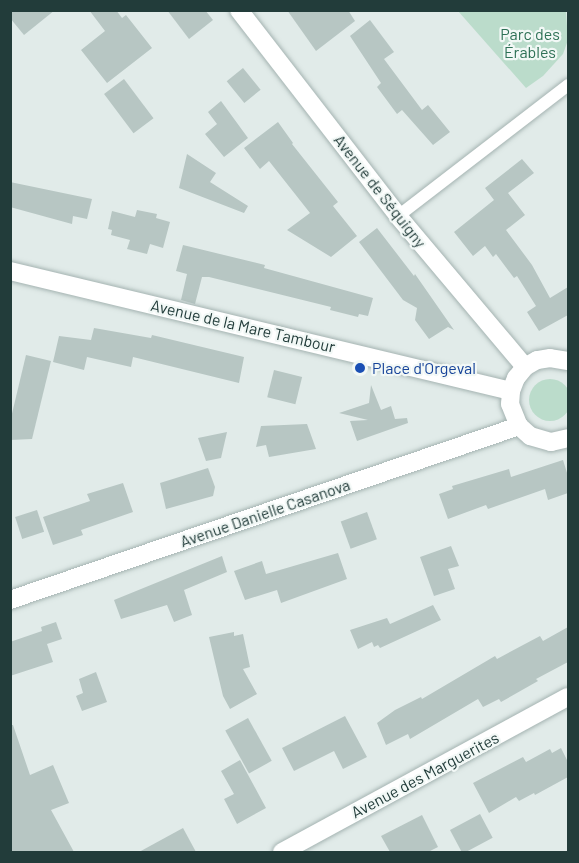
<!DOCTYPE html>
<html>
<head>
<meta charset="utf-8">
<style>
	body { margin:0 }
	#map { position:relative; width:579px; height:863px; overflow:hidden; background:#e1ebe9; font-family:Barlow,sans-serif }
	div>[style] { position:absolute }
	.green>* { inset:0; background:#bbdccb }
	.round { border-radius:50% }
	.building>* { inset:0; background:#b7c6c3; transform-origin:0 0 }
	.roads { filter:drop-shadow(0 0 2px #a4b3b1) drop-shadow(0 0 2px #a4b3b1) }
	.lane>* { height:12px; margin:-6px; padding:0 6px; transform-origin:6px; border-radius:6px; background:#fff }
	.street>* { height:18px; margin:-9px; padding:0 9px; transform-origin:9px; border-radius:9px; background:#fff }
	.dots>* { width:16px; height:16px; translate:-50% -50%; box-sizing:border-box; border:3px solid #f2f8f6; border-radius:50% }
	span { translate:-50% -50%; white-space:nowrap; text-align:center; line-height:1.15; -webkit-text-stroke:4.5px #f2f8f6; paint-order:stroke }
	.park-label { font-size:16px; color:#2e7156 }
	.street-label { font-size:16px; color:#223c3a }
	.transit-label { font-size:16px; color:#164399 }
	.left { translate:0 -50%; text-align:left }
	.frame { position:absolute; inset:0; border:12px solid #223c3a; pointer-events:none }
</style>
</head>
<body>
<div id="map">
	<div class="green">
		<i style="clip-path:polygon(458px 11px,566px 11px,568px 40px,563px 54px,543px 76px,526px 88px)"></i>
		<i class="round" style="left:529px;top:379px;width:42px;height:42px"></i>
	</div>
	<div class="building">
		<i style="clip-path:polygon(10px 10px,55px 10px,24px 35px,10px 18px)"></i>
		<i style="clip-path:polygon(89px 10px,116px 10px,122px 18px,126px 15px,152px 48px,107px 83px,81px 50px,105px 31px)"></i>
		<i style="clip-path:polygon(167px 10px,205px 10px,213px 20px,189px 39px)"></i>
		<i style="clip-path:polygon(287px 10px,348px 10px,355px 21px,316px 51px)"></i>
		<i style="clip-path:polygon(370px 20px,394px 52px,384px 59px,422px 110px,428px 105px,450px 132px,433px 145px,402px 110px,397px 114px,377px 87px,381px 83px,350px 36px)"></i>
		<i style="left:243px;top:68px;width:28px;height:21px;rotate:51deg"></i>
		<i style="left:124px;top:79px;width:49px;height:25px;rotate:53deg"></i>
		<i style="clip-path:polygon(221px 101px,248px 138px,224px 157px,205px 134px,217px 124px,208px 112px)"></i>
		<i style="clip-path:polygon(278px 122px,293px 143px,292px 144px,338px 202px,333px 206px,357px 236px,331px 257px,287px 230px,310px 213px,269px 161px,260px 169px,244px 148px)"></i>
		<i style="clip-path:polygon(187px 154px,216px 173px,210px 182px,248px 206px,244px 213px,179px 188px)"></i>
		<i style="clip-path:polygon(522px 159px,534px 173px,508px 193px,525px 215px,506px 230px,532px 265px,550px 298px,568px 287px,568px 315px,539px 331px,527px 312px,536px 306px,517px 276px,514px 278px,496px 254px,493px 257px,485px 246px,473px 256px,454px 232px,494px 200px,485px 188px)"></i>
		<i style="clip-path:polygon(10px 182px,92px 199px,87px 219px,73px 216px,72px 224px,10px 207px)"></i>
		<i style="clip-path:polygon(137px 210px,157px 214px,156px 218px,170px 222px,163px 248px,150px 244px,147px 254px,127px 249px,130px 240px,111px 235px,112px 230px,108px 229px,112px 211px,135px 217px)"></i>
		<i style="clip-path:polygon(377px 228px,414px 276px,415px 274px,454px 330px,448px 327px,429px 339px,415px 320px,417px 308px,403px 300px,359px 242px)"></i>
		<i style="clip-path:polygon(183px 245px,265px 265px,264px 268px,373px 298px,368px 316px,359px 314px,358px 317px,330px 310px,331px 307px,209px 277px,202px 277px,195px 304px,181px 300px,187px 274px,176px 271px)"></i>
		<i style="clip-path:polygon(94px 328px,151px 338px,152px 335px,244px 357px,239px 383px,133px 357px,131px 367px,87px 357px,84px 370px,53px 362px,59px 336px,91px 340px)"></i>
		<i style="clip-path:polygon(26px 355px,51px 361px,32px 439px,10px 440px,10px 422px)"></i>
		<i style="left:274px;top:370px;width:29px;height:28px;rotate:14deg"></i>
		<i style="clip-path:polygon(371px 385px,381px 410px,391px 406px,395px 419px,407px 418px,408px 423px,357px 441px,350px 421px,368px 420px,339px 413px,369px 403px)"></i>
		<i style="clip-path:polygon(307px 424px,316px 449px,269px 457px,266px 445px,256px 447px,261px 426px)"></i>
		<i style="clip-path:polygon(227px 432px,221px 458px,206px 461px,198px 438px)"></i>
		<i style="clip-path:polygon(563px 460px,568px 476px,568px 493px,548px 500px,545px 489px,488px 509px,486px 505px,448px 519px,439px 494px,453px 489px,452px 486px,509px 469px,511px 477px)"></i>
		<i style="clip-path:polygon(208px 468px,215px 487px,213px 496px,166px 509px,160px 483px)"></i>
		<i style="clip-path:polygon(123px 483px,133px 512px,81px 530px,83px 535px,53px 545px,43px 517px,90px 501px,87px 494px)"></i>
		<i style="left:37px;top:510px;width:23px;height:23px;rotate:72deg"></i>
		<i style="left:367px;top:512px;width:29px;height:28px;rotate:70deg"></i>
		<i style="clip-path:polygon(451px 546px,459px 566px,448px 569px,455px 589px,434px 596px,420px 557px)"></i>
		<i style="clip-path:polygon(338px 553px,347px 579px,281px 603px,277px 590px,245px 600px,234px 571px,262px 561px,266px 574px)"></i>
		<i style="clip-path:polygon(222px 556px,227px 572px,184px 590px,192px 615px,174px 622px,167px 605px,121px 619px,114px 600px)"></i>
		<i style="clip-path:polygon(433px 605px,441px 620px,380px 648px,378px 645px,374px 647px,372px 642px,358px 649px,350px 630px,387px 618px,390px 624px)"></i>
		<i style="clip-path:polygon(56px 622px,62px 639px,47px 644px,53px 662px,10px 676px,10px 642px,42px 631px,41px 627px)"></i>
		<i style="clip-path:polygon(568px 627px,568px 662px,536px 679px,538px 681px,501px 702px,499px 699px,483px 707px,478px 699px,410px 739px,408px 734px,386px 745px,377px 723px,395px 710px,421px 697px,422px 699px,495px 656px,497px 659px,540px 636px,543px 641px)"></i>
		<i style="clip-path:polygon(234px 632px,234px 636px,243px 634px,250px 667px,243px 669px,257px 694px,230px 709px,223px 696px,209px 637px)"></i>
		<i style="clip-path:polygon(96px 672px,107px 702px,82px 711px,76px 696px,83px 693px,79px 679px)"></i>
		<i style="clip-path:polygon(345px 716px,367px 757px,343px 769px,334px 751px,294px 771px,282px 748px)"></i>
		<i style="left:248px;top:718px;width:49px;height:26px;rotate:61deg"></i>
		<i style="clip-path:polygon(10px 725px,13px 725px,30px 775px,53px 765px,69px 803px,51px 810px,74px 852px,10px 852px)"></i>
		<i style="clip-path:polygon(561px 748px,568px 762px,568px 777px,535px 795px,534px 793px,519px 801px,516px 797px,489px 813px,473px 783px,523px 757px,526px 762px,550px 749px,552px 753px)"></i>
		<i style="clip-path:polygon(240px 760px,266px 808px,237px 824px,224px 799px,234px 794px,221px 771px)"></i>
		<i style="left:480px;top:814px;width:27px;height:34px;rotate:62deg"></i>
		<i style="clip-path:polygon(422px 815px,438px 847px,428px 852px,390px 852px,381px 836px)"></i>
		<i style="clip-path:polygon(183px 828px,196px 852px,139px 852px)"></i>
	</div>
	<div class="roads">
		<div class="lane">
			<i style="left:398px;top:216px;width:215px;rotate:-37.6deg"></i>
		</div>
		<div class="street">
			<i style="left:239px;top:10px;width:260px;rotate:52.3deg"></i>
			<i style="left:398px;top:216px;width:197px;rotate:49.9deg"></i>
			<i style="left:10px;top:271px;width:515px;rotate:13.47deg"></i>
			<i style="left:568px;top:361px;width:18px;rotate:-171deg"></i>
			<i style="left:550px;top:358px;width:13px;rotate:171deg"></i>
			<i style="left:537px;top:360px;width:14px;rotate:150deg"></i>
			<i style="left:525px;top:367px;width:14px;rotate:129deg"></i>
			<i style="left:516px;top:378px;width:14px;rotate:111deg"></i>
			<i style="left:511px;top:391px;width:13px;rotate:94deg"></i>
			<i style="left:510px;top:404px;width:24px;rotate:68deg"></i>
			<i style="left:519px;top:426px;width:15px;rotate:42deg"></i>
			<i style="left:530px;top:436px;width:22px;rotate:16deg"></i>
			<i style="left:551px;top:442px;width:17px;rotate:-13deg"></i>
			<i style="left:10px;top:600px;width:538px;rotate:-18.87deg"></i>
			<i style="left:282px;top:852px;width:325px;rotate:-28.5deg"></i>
		</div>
	</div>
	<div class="dots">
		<i style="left:360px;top:368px;background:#1a4fb4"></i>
	</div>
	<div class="park-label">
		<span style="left:530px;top:43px">Parc des<br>Érables</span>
	</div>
	<div class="street-label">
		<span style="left:380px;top:191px;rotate:52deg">Avenue de Séquigny</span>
		<span style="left:243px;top:326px;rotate:13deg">Avenue de la Mare Tambour</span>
		<span style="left:265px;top:513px;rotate:-19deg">Avenue Danielle Casanova</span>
		<span style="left:425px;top:775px;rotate:-28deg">Avenue des Marguerites</span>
	</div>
	<div class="transit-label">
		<span class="left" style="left:372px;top:368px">Place d'Orgeval</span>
	</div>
	<div class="frame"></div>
</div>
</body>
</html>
